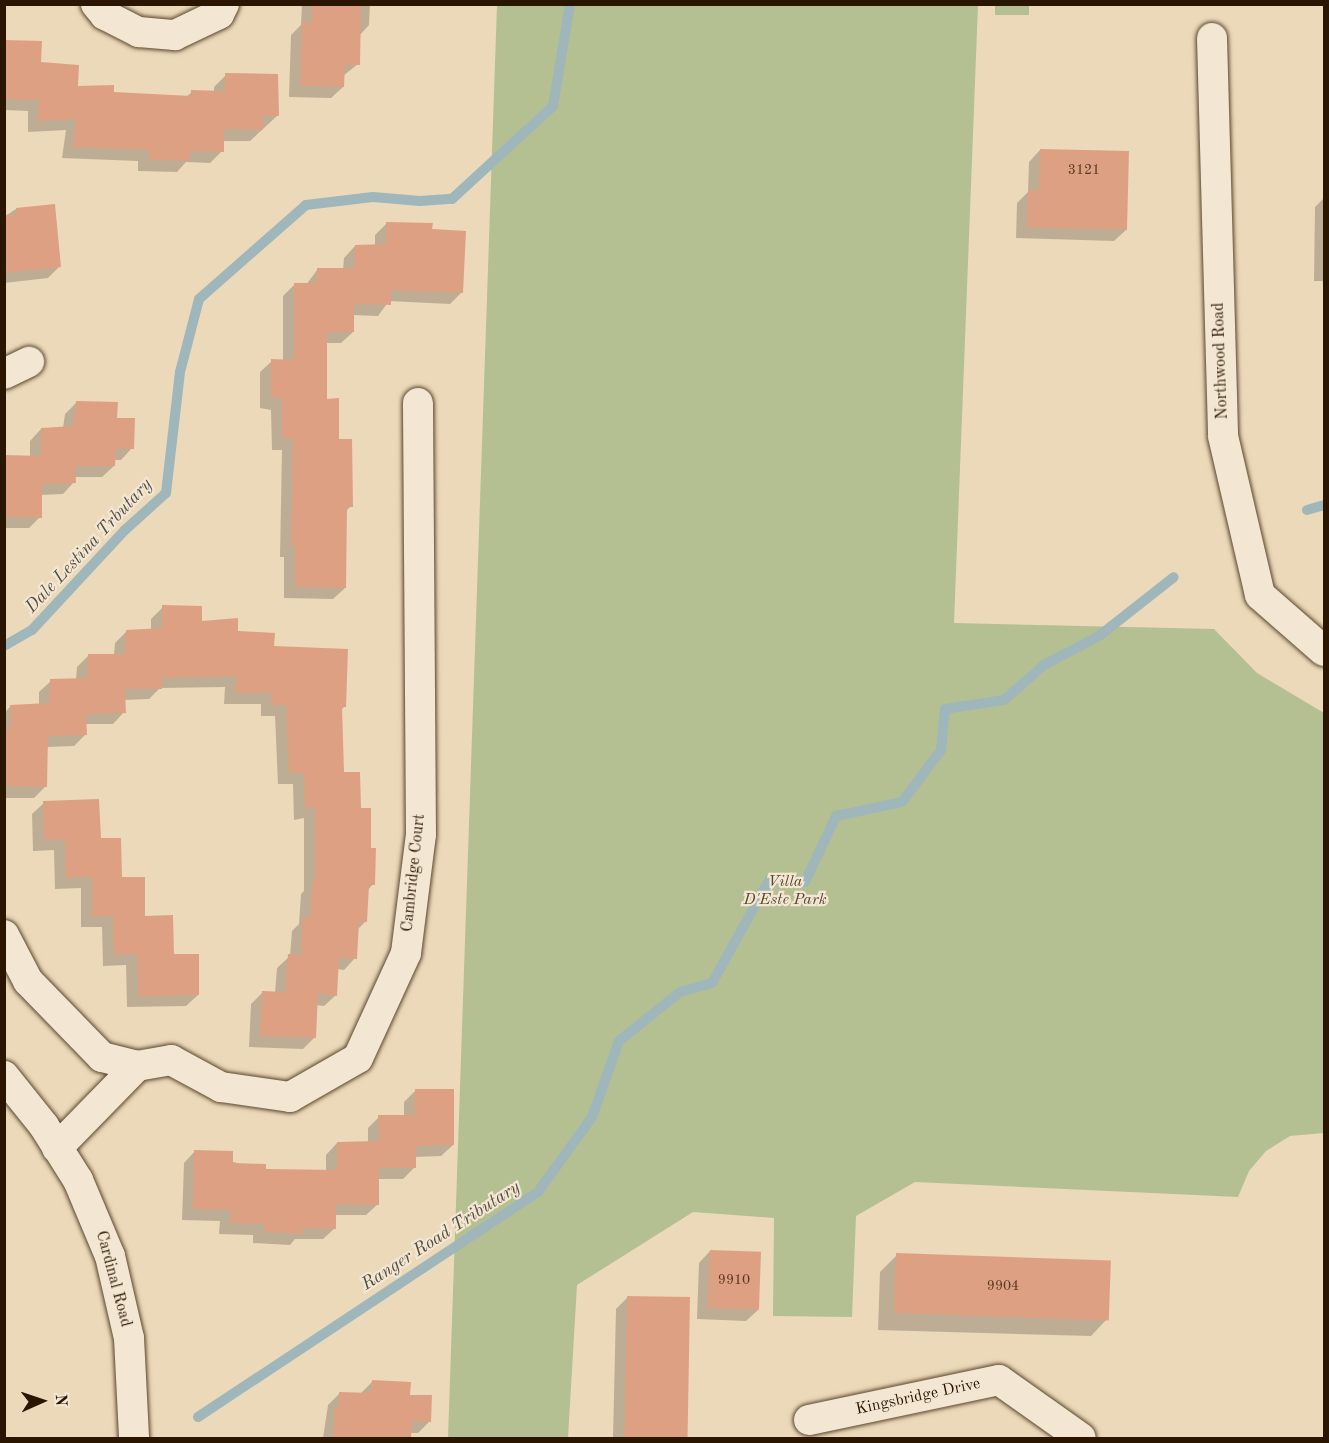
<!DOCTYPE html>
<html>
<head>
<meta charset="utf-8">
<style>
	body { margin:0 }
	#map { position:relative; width:1329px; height:1443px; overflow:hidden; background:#ecd9b9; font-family:"Old Standard TT",serif }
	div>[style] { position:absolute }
	.green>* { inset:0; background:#b4c091; transform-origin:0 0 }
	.shadow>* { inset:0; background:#0003 }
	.stream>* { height:10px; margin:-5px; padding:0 5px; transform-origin:5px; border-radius:5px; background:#9fb7bb }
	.building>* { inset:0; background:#dea082; transform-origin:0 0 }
	.roads { filter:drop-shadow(0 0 2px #5a472e) drop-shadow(0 0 2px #5a472e) }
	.street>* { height:30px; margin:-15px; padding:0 15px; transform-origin:15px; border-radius:15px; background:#f3e6d2 }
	span { translate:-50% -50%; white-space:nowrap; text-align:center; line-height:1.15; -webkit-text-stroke:4.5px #f3e6d2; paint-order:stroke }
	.number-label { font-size:14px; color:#573820 }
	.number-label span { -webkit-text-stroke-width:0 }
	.street-label { font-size:16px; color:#2a1600 }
	.park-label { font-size:16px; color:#53492c; font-style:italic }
	.water-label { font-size:18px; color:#534e41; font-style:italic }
	.frame { position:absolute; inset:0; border:6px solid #2a1600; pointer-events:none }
	.north { position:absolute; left:12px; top:1371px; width:60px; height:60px; -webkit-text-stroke:4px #f3e6d2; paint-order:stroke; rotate:87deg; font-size:16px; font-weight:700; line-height:24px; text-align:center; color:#2a1600 }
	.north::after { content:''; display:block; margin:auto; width:21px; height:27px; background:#2a1600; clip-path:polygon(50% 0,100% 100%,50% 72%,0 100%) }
</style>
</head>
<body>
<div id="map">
	<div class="green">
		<i style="clip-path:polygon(497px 5px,978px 5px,954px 623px,1214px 629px,1257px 673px,1324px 713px,1324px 1133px,1290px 1136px,1266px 1151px,1249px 1171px,1238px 1197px,915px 1182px,856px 1216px,852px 1317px,773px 1316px,774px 1218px,693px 1212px,577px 1285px,568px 1438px,448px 1438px)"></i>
		<i style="left:995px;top:5px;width:34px;height:10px"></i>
	</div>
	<div class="shadow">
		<i style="clip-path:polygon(302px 4px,370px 4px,369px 25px,359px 36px,358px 64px,343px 76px,343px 87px,331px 98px,289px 97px,291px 35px,301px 25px)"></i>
		<i style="clip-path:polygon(4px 43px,77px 87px,112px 93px,186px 97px,192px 92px,214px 92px,214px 87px,226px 75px,277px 116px,250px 141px,222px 141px,222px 151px,210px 163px,186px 162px,177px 172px,138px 171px,138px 161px,62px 158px,66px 130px,28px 132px,28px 111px,4px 110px)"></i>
		<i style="clip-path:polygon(1040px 150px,1126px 230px,1114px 241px,1016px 238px,1017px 203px,1028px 192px,1029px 162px)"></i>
		<i style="clip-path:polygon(1324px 198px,1324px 281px,1314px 281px,1315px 207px)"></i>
		<i style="clip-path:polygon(16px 209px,59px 267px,48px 278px,4px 283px,4px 217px)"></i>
		<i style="clip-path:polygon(386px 224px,431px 230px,462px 292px,450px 304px,389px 301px,378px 316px,352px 315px,353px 332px,341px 343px,326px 343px,325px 400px,351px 506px,345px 512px,345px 588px,333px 599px,284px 598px,284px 557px,280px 557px,282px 450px,272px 450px,271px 410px,260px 408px,260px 372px,272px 361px,283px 361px,283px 296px,295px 284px,306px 285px,317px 270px,343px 270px,344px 258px,355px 246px,375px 246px,375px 235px)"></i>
		<i style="clip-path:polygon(76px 403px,116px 419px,132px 448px,121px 460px,114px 460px,114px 466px,102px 477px,74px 477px,74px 482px,63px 494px,40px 495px,40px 517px,29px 528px,4px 528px,4px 457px,30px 457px,30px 441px,41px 429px,63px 428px,65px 414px)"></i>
		<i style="clip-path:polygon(163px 607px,272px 648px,344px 707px,340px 711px,342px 773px,359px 809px,373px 884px,367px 891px,366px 921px,357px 930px,355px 958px,344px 970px,337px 969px,336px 995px,324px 1006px,316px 1005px,315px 1037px,303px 1049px,249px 1047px,251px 1004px,262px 993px,275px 993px,277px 968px,290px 956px,292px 931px,299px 924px,301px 894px,304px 891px,304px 818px,294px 820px,293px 784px,278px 784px,275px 716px,261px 716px,261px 704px,224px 704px,225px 687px,160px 688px,149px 699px,124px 700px,124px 712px,113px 724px,85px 724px,85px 735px,74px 746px,47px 747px,45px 787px,34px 798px,4px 798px,4px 713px,11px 706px,39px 705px,39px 692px,51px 681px,76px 680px,77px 667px,88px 656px,114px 655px,115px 643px,126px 632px,151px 630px,151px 619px)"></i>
		<i style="clip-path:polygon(44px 803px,100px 840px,144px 917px,198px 995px,186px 1006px,127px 1007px,126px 965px,103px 966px,102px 927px,81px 927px,81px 888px,55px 889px,54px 850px,33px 851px,32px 814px)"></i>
		<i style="clip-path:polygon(416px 1090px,453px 1145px,441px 1156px,414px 1157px,415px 1167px,403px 1179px,377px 1179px,378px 1204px,366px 1215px,335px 1215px,335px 1228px,323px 1239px,295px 1239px,290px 1245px,253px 1243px,253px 1235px,219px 1234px,220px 1221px,182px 1220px,184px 1163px,195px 1151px,265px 1171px,326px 1171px,326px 1155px,337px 1143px,368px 1143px,368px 1128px,379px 1117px,404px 1117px,404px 1102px)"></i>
		<i style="clip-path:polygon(710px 1251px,758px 1310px,746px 1321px,697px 1319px,699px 1263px)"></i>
		<i style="clip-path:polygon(897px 1255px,1108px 1318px,1091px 1336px,878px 1330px,880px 1272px)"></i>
		<i style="clip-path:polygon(628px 1297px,688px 1299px,685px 1438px,613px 1438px,616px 1309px)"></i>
		<i style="clip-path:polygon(372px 1382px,409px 1396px,429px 1422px,418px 1433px,410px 1433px,409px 1438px,295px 1438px,323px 1438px,328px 1405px,339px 1394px,361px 1393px)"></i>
	</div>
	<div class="stream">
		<i style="left:1307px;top:510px;width:18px;rotate:-16deg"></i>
		<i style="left:4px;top:646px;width:32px;rotate:-30deg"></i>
		<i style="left:32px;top:630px;width:137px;rotate:-47.1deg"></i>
		<i style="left:125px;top:530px;width:55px;rotate:-42.1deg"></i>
		<i style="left:166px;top:493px;width:122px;rotate:-83.4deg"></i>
		<i style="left:180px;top:372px;width:75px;rotate:-75.4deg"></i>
		<i style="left:199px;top:299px;width:142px;rotate:-41.3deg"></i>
		<i style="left:306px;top:205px;width:67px;rotate:-6.8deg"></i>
		<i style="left:373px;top:197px;width:47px;rotate:4.9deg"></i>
		<i style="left:420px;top:201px;width:32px;rotate:-4deg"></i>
		<i style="left:452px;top:199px;width:137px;rotate:-42.6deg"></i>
		<i style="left:553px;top:106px;width:103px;rotate:-80.5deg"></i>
		<i style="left:198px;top:1417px;width:408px;rotate:-33.5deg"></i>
		<i style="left:538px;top:1192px;width:92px;rotate:-54.2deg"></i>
		<i style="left:592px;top:1117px;width:81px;rotate:-70.4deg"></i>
		<i style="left:619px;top:1041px;width:78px;rotate:-38.8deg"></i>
		<i style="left:680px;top:992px;width:33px;rotate:-16deg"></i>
		<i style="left:712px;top:983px;width:119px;rotate:-60.9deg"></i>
		<i style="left:770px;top:879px;width:35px;rotate:5deg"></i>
		<i style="left:805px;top:882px;width:73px;rotate:-64.8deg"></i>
		<i style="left:836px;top:816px;width:67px;rotate:-12deg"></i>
		<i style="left:902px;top:802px;width:65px;rotate:-53.1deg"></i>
		<i style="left:941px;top:750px;width:41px;rotate:-84.4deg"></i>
		<i style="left:945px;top:709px;width:60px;rotate:-8.7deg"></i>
		<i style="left:1004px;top:700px;width:53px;rotate:-41.2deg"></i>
		<i style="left:1044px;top:665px;width:62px;rotate:-27.8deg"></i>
		<i style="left:1099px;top:636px;width:95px;rotate:-38.2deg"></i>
	</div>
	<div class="building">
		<i style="clip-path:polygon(312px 4px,361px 4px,360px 65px,345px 65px,344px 87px,300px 86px,302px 22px,311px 23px)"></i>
		<i style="clip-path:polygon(4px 40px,42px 41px,41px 62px,79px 65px,78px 86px,114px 85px,114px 92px,191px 96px,191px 90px,225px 91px,225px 73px,278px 74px,279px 116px,263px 116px,263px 130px,224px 129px,224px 152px,190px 151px,190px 161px,149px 160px,149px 150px,73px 147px,76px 119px,38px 121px,39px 100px,4px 99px)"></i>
		<i style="clip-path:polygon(1040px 149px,1129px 151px,1127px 230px,1027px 227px,1028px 190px,1039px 190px)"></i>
		<i style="clip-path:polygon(55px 204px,61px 267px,4px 273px,4px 215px,16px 214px,16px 208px)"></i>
		<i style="clip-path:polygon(386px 222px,433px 223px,432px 229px,466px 231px,463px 293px,391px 290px,391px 305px,354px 304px,354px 332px,327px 332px,327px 399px,339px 398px,339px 439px,352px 439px,353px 507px,347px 507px,346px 588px,295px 587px,295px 546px,291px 547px,293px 439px,282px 439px,282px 399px,271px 397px,271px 359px,294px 360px,294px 283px,317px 283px,317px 268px,354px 268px,355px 245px,386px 244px)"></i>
		<i style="clip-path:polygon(76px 401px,118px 402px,117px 418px,135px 418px,134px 449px,116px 449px,115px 466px,75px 466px,76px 483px,42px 484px,42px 518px,6px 517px,4px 455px,41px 456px,41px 428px,73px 426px)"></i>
		<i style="clip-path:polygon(162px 605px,202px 606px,202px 621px,238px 618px,238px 631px,275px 633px,274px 646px,348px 649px,346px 707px,342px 707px,344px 772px,360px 772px,361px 808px,371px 808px,371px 848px,376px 848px,375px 885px,369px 885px,367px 922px,359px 921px,357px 959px,339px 958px,337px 996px,318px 993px,316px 1038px,260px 1036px,262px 991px,285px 992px,288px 954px,301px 955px,303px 918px,310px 918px,312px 881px,315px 882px,315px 807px,305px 809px,304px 773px,289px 773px,286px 705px,271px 705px,272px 693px,235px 693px,236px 676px,162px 678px,162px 689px,125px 689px,126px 713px,86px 714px,87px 735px,48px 736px,47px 787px,4px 786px,4px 727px,11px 727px,10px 705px,49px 703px,50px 679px,87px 678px,88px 654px,125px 654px,126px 630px,162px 628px)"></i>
		<i style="clip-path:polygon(99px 799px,101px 838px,121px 838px,122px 877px,145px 877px,145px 916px,173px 915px,174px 954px,199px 954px,199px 995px,138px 996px,137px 954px,114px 955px,113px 916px,92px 916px,92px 877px,66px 878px,65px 839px,44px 840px,43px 801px)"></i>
		<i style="clip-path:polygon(415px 1089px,454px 1089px,454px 1145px,416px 1146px,416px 1168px,379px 1168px,379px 1205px,336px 1204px,336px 1229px,303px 1228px,303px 1234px,264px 1232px,264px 1224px,230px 1223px,231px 1210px,193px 1209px,194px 1150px,233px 1151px,233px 1163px,266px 1164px,266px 1169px,337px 1170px,337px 1142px,379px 1141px,378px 1115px,415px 1115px)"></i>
		<i style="left:710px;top:1250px;width:51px;height:58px;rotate:2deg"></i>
		<i style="left:896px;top:1253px;width:215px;height:60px;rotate:2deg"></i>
		<i style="left:627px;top:1296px;width:63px;height:142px;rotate:1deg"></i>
		<i style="clip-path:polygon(372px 1380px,411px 1382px,410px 1395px,432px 1395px,431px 1422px,412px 1421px,411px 1438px,334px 1438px,334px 1409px,338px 1409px,339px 1392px,371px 1393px)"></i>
	</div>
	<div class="roads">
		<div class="street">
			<i style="left:96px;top:4px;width:14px;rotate:51deg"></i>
			<i style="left:105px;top:15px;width:38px;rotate:27deg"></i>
			<i style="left:139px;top:32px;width:36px;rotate:5deg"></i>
			<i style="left:175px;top:35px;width:49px;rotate:-25.5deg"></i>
			<i style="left:219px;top:14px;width:11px;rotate:-63deg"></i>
			<i style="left:1212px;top:38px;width:398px;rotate:88.4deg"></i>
			<i style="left:1223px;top:436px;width:163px;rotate:76.9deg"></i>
			<i style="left:1260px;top:595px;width:85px;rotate:41.2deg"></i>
			<i style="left:4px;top:374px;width:28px;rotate:-26deg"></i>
			<i style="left:4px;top:935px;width:52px;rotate:62.4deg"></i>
			<i style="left:28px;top:981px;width:106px;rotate:45.8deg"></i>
			<i style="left:102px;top:1057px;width:36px;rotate:14deg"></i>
			<i style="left:137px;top:1066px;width:35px;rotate:-10deg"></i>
			<i style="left:171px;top:1060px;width:57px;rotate:28.4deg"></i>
			<i style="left:221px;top:1087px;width:70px;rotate:8.2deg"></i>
			<i style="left:290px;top:1097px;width:78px;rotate:-29.8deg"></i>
			<i style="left:358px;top:1058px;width:115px;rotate:-65.4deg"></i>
			<i style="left:406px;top:953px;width:119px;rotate:-82.8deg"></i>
			<i style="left:421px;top:835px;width:432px;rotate:-90.4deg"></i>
			<i style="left:4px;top:1076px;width:64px;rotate:51.3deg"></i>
			<i style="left:44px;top:1126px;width:64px;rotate:57.8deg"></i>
			<i style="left:78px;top:1180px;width:82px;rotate:67.2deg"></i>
			<i style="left:110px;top:1256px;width:84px;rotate:77deg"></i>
			<i style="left:129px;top:1338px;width:100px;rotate:87.1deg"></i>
			<i style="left:57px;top:1148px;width:115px;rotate:-45.7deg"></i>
			<i style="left:809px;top:1420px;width:194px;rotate:-11.9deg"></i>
			<i style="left:999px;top:1380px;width:100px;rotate:35.3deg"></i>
		</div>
	</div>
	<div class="number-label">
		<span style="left:1084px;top:170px">3121</span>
		<span style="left:734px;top:1280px">9910</span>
		<span style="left:1003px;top:1286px">9904</span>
	</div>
	<div class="street-label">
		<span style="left:1221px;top:361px;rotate:-92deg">Northwood Road</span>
		<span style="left:414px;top:873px;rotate:-84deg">Cambridge Court</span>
		<span style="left:113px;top:1279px;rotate:75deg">Cardinal Road</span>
		<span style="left:918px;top:1397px;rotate:-12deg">Kingsbridge Drive</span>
	</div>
	<div class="park-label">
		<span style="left:785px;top:891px">Villa<br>D'Este Park</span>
	</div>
	<div class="water-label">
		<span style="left:89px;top:546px;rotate:-47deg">Dale Lestina Trbutary</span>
		<span style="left:441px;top:1236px;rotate:-33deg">Ranger Road Tributary</span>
	</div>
	<div class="frame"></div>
	<div class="north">N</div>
</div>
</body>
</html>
